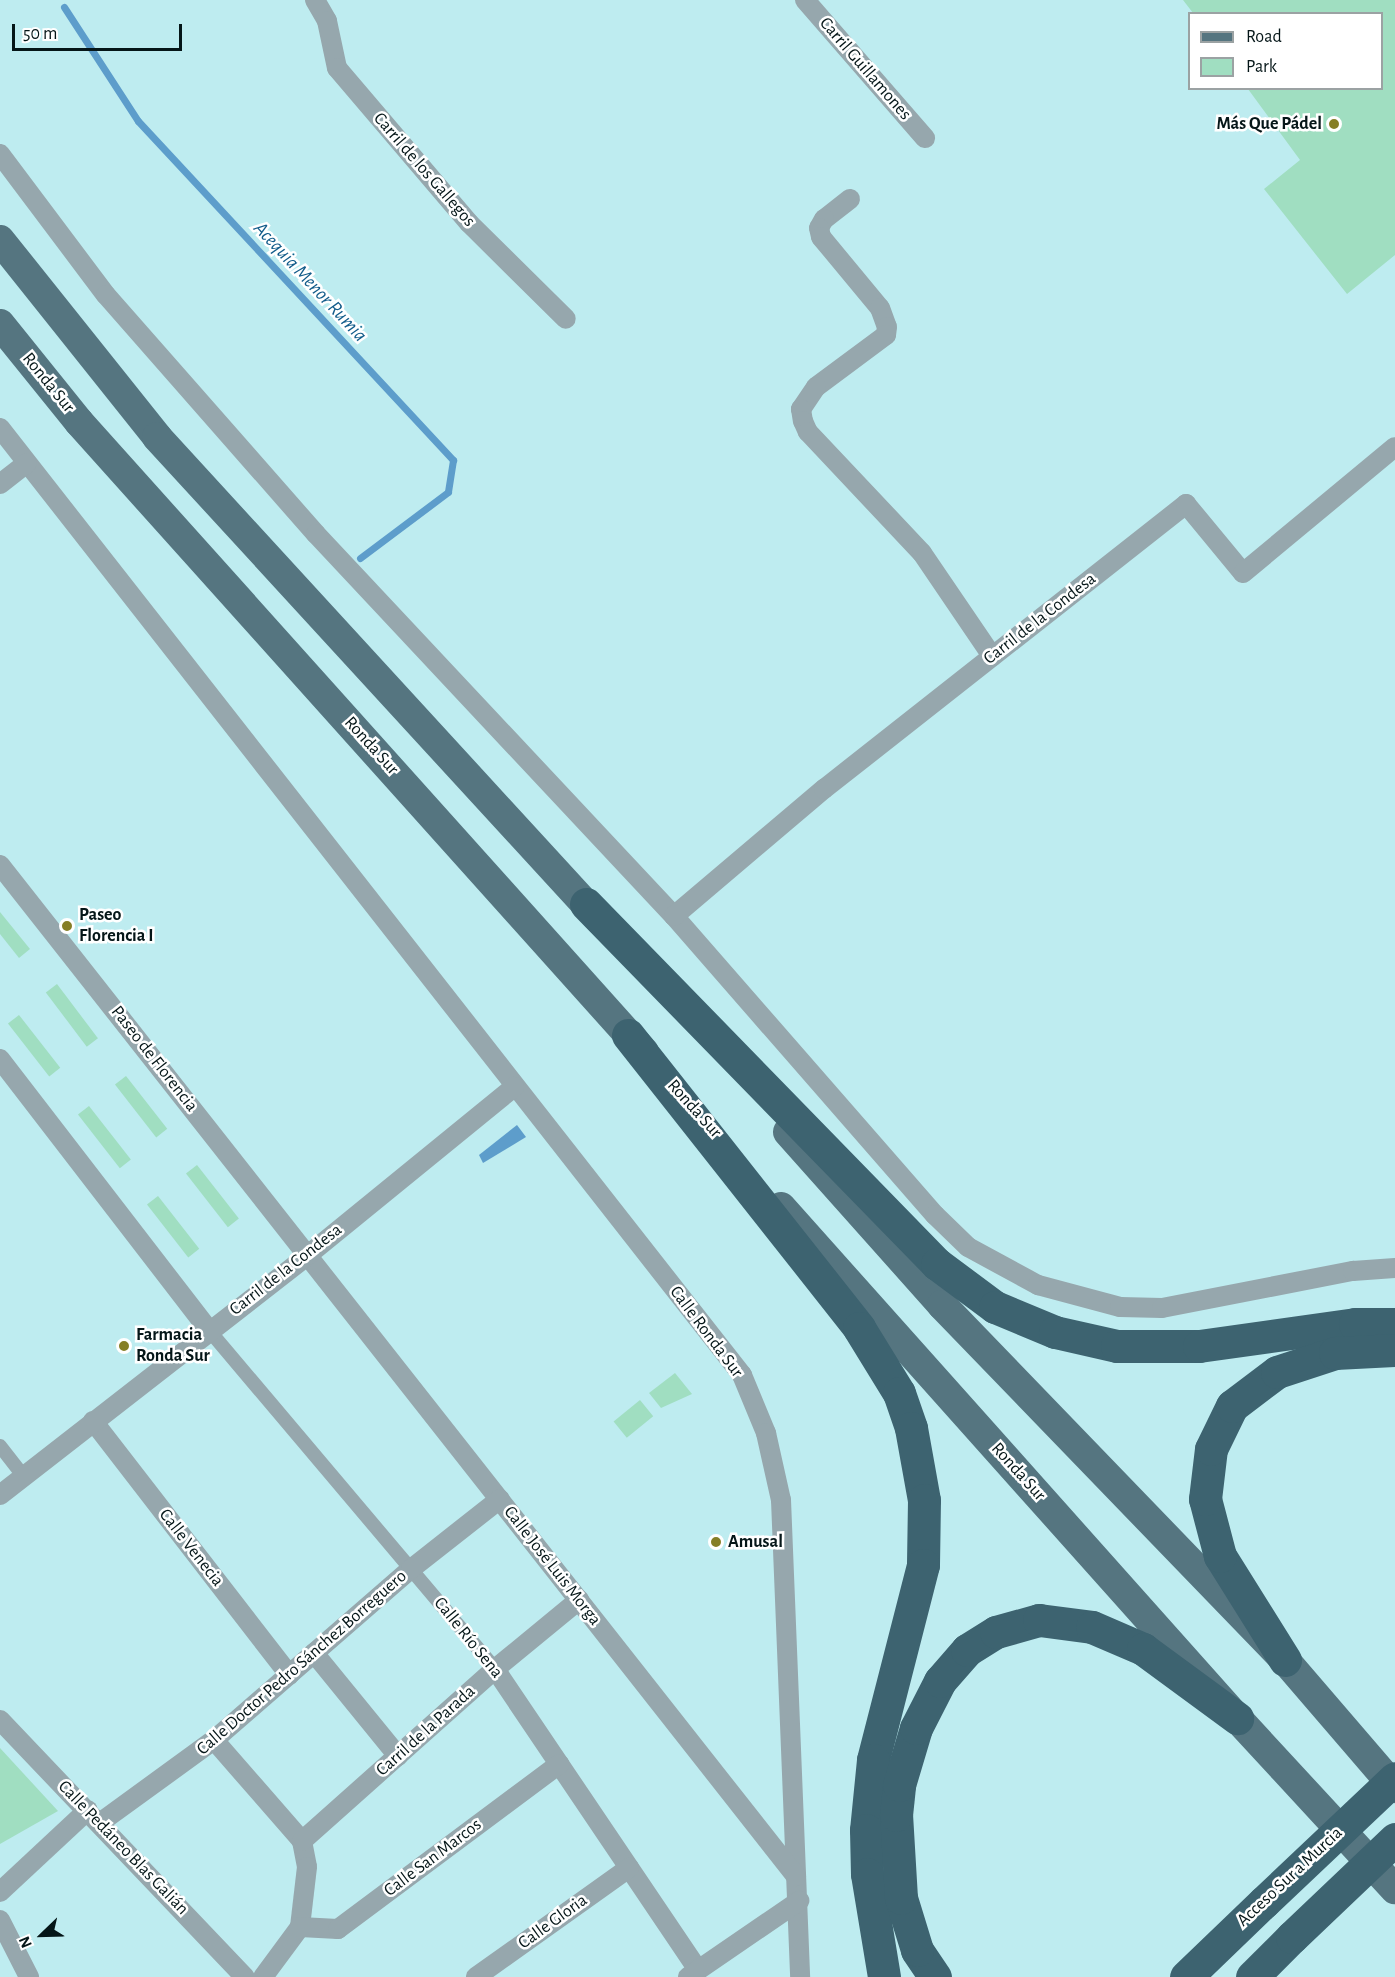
<!DOCTYPE html>
<html>
<head>
<meta charset="utf-8">
<style>
	body { margin:0 }
	#map { position:relative; width:1395px; height:1977px; overflow:hidden; background:#beecf0; font-family:"Alegreya Sans",sans-serif }
	div>[style] { position:absolute }
	.green>* { inset:0; background:#a0dec1; transform-origin:0 0 }
	.water>* { inset:0; background:#5d9dcb }
	.stream>* { height:7px; margin:-3.5px; padding:0 3.5px; transform-origin:3.5px; border-radius:3.5px; background:#5d9dcb }
	.pedestrian>* { height:14px; margin:-7px; padding:0 7px; transform-origin:7px; border-radius:7px; background:#96a7ad }
	.minor>* { height:20px; margin:-10px; padding:0 10px; transform-origin:10px; border-radius:10px; background:#96a7ad }
	.primary>* { height:30px; margin:-15px; padding:0 15px; transform-origin:15px; border-radius:15px; background:#557580 }
	.motorway>* { height:33px; margin:-16.5px; padding:0 16.5px; transform-origin:16.5px; border-radius:16.5px; background:#3d6370 }
	.motorway-bridge>* { height:33px; margin:-16.5px; padding:0 16.5px; transform-origin:16.5px; border-radius:16.5px; background:#3d6370 }
	.dots>* { width:16px; height:16px; translate:-50% -50%; box-sizing:border-box; border:3px solid #fff; border-radius:50% }
	span { translate:-50% -50%; white-space:nowrap; text-align:center; line-height:1.15; -webkit-text-stroke:5px #fff; paint-order:stroke }
	.street-label { font-size:18px; color:#051618 }
	.poi-label { font-size:18px; color:#051618; font-weight:700 }
	.right { translate:-100% -50%; text-align:right }
	.left { translate:0 -50%; text-align:left }
	.water-label { font-size:20px; color:#125c8a; font-style:italic }
	.legend { position:absolute; left:1188px; top:12px; width:195px; height:78px; box-sizing:border-box; background:#fff; border:2px solid #9ba2a3; margin:0; padding:8px 10px; list-style:none; font-size:18px; color:#051618 }
	.legend li { display:flex; align-items:center; gap:12px; height:30px }
	.legend b { width:30px; border:2px solid #9ba2a3 }
	.north { position:absolute; left:12px; top:1905px; width:60px; height:60px; -webkit-text-stroke:4px #fff; paint-order:stroke; rotate:247deg; font-size:16px; font-weight:700; line-height:24px; text-align:center; color:#051618 }
	.north::after { content:''; display:block; margin:auto; width:21px; height:27px; background:#051618; clip-path:polygon(50% 0,100% 100%,50% 72%,0 100%) }
	.scale { position:absolute; left:12px; top:24px; width:170px; height:27px; box-sizing:border-box; border:3px solid #051618; border-top:0; padding-left:8px; font-size:18px; line-height:21px; white-space:nowrap; color:#051618; -webkit-text-stroke:4px #fff; paint-order:stroke }
</style>
</head>
<body>
<div id="map">
	<div class="green">
		<i style="clip-path:polygon(1183px 0,1395px 0,1395px 255px,1347px 294px,1264px 189px,1300px 160px,1248px 89px,1382px 88px,1382px 14px,1193px 13px)"></i>
		<i style="clip-path:polygon(0 912px,30px 949px,19px 958px,0 934px)"></i>
		<i style="left:57px;top:984px;width:68px;height:14px;rotate:53deg"></i>
		<i style="left:19px;top:1015px;width:67px;height:14px;rotate:52deg"></i>
		<i style="left:126px;top:1076px;width:67px;height:14px;rotate:52deg"></i>
		<i style="left:89px;top:1106px;width:68px;height:14px;rotate:52deg"></i>
		<i style="left:197px;top:1165px;width:68px;height:14px;rotate:52deg"></i>
		<i style="left:158px;top:1196px;width:67px;height:14px;rotate:52deg"></i>
		<i style="clip-path:polygon(675px 1373px,692px 1394px,661px 1408px,649px 1393px)"></i>
		<i style="left:640px;top:1400px;width:21px;height:34px;rotate:51deg"></i>
		<i style="clip-path:polygon(0 1748px,58px 1811px,0 1844px)"></i>
	</div>
	<div class="water">
		<i style="clip-path:polygon(517px 1125px,526px 1137px,483px 1163px,479px 1155px)"></i>
	</div>
	<div class="stream">
		<i style="left:64px;top:7px;width:136px;rotate:57deg"></i>
		<i style="left:138px;top:121px;width:463px;rotate:47.1deg"></i>
		<i style="left:453px;top:460px;width:32px;rotate:99deg"></i>
		<i style="left:448px;top:492px;width:110px;rotate:143.1deg"></i>
	</div>
	<div class="pedestrian">
		<i style="left:208px;top:1329px;width:445px;rotate:49.8deg"></i>
		<i style="left:0;top:1446px;width:39px;rotate:52deg"></i>
	</div>
	<div class="minor">
		<i style="left:315px;top:0;width:24px;rotate:60deg"></i>
		<i style="left:327px;top:21px;width:48px;rotate:78deg"></i>
		<i style="left:337px;top:68px;width:204px;rotate:49.6deg"></i>
		<i style="left:469px;top:223px;width:136px;rotate:44.7deg"></i>
		<i style="left:805px;top:0;width:183px;rotate:49deg"></i>
		<i style="left:0;top:154px;width:176px;rotate:53.1deg"></i>
		<i style="left:106px;top:295px;width:318px;rotate:48.7deg"></i>
		<i style="left:316px;top:534px;width:524px;rotate:46.86deg"></i>
		<i style="left:674px;top:916px;width:397px;rotate:48.9deg"></i>
		<i style="left:935px;top:1215px;width:46px;rotate:44.1deg"></i>
		<i style="left:968px;top:1247px;width:80px;rotate:28.5deg"></i>
		<i style="left:1038px;top:1285px;width:85px;rotate:15deg"></i>
		<i style="left:1120px;top:1307px;width:42px;rotate:1.4deg"></i>
		<i style="left:1162px;top:1308px;width:195px;rotate:-11deg"></i>
		<i style="left:1353px;top:1271px;width:42px;rotate:-4.1deg"></i>
		<i style="left:850px;top:199px;width:33px;rotate:142deg"></i>
		<i style="left:824px;top:219px;width:10px;rotate:119deg"></i>
		<i style="left:819px;top:228px;width:9px;rotate:77deg"></i>
		<i style="left:821px;top:237px;width:92px;rotate:50.3deg"></i>
		<i style="left:880px;top:308px;width:20px;rotate:70deg"></i>
		<i style="left:887px;top:327px;width:8px;rotate:97deg"></i>
		<i style="left:886px;top:335px;width:87px;rotate:143.4deg"></i>
		<i style="left:816px;top:387px;width:27px;rotate:124deg"></i>
		<i style="left:801px;top:409px;width:12px;rotate:81deg"></i>
		<i style="left:803px;top:421px;width:12px;rotate:66deg"></i>
		<i style="left:808px;top:432px;width:166px;rotate:46.7deg"></i>
		<i style="left:922px;top:553px;width:125px;rotate:55.8deg"></i>
		<i style="left:0;top:428px;width:1203px;rotate:51.92deg"></i>
		<i style="left:742px;top:1375px;width:63px;rotate:67.5deg"></i>
		<i style="left:766px;top:1433px;width:69px;rotate:77.4deg"></i>
		<i style="left:781px;top:1500px;width:477px;rotate:87.7deg"></i>
		<i style="left:0;top:484px;width:34px;rotate:-38deg"></i>
		<i style="left:0;top:865px;width:1287px;rotate:51.79deg"></i>
		<i style="left:674px;top:916px;width:197px;rotate:-40.3deg"></i>
		<i style="left:824px;top:789px;width:461px;rotate:-38.2deg"></i>
		<i style="left:1186px;top:504px;width:89px;rotate:50.4deg"></i>
		<i style="left:1243px;top:573px;width:197px;rotate:-39.7deg"></i>
		<i style="left:0;top:1059px;width:341px;rotate:52.4deg"></i>
		<i style="left:93px;top:1421px;width:321px;rotate:52.3deg"></i>
		<i style="left:0;top:1495px;width:390px;rotate:-37.9deg"></i>
		<i style="left:308px;top:1255px;width:266px;rotate:-39.2deg"></i>
		<i style="left:314px;top:1653px;width:133px;rotate:50.8deg"></i>
		<i style="left:495px;top:1669px;width:363px;rotate:56deg"></i>
		<i style="left:0;top:1720px;width:355px;rotate:46.4deg"></i>
		<i style="left:214px;top:1740px;width:134px;rotate:48.9deg"></i>
		<i style="left:302px;top:1841px;width:26px;rotate:79deg"></i>
		<i style="left:307px;top:1867px;width:60px;rotate:96.7deg"></i>
		<i style="left:300px;top:1927px;width:62px;rotate:126.5deg"></i>
		<i style="left:101px;top:1822px;width:140px;rotate:-36deg"></i>
		<i style="left:214px;top:1740px;width:261px;rotate:-41deg"></i>
		<i style="left:411px;top:1569px;width:113px;rotate:-38.2deg"></i>
		<i style="left:302px;top:1841px;width:259px;rotate:-41.7deg"></i>
		<i style="left:495px;top:1669px;width:109px;rotate:-39.4deg"></i>
		<i style="left:0;top:1892px;width:120px;rotate:-43deg"></i>
		<i style="left:0;top:1920px;width:64px;rotate:63deg"></i>
		<i style="left:300px;top:1927px;width:38px;rotate:3deg"></i>
		<i style="left:338px;top:1929px;width:276px;rotate:-36.7deg"></i>
		<i style="left:476px;top:1977px;width:188px;rotate:-35.5deg"></i>
		<i style="left:688px;top:1977px;width:135px;rotate:-34.4deg"></i>
	</div>
	<div class="primary">
		<i style="left:0;top:240px;width:252px;rotate:51.4deg"></i>
		<i style="left:157px;top:437px;width:657px;rotate:47.47deg"></i>
		<i style="left:0;top:324px;width:126px;rotate:51.1deg"></i>
		<i style="left:79px;top:422px;width:846px;rotate:48.11deg"></i>
		<i style="left:788px;top:1132px;width:232px;rotate:48.3deg"></i>
		<i style="left:942px;top:1305px;width:494px;rotate:46deg"></i>
		<i style="left:1285px;top:1660px;width:169px;rotate:49.3deg"></i>
		<i style="left:781px;top:1207px;width:685px;rotate:48.26deg"></i>
		<i style="left:1237px;top:1718px;width:233px;rotate:47.3deg"></i>
	</div>
	<div class="motorway">
		<i style="left:586px;top:904px;width:503px;rotate:45.73deg"></i>
		<i style="left:937px;top:1264px;width:72px;rotate:36.6deg"></i>
		<i style="left:995px;top:1307px;width:65px;rotate:22.6deg"></i>
		<i style="left:1055px;top:1332px;width:64px;rotate:12.7deg"></i>
		<i style="left:1117px;top:1346px;width:82px"></i>
		<i style="left:1199px;top:1346px;width:158px;rotate:-8deg"></i>
		<i style="left:1355px;top:1324px;width:40px"></i>
		<i style="left:628px;top:1035px;width:373px;rotate:51.7deg"></i>
		<i style="left:859px;top:1328px;width:76px;rotate:58.4deg"></i>
		<i style="left:899px;top:1393px;width:37px;rotate:71deg"></i>
		<i style="left:911px;top:1428px;width:73px;rotate:79.8deg"></i>
		<i style="left:924px;top:1500px;width:65px;rotate:90.9deg"></i>
		<i style="left:923px;top:1565px;width:201px;rotate:104.4deg"></i>
		<i style="left:873px;top:1760px;width:70px;rotate:95.7deg"></i>
		<i style="left:866px;top:1830px;width:44px;rotate:88.7deg"></i>
		<i style="left:867px;top:1874px;width:104px;rotate:80.6deg"></i>
		<i style="left:1285px;top:1660px;width:123px;rotate:-122deg"></i>
		<i style="left:1220px;top:1556px;width:59px;rotate:-104.7deg"></i>
		<i style="left:1205px;top:1499px;width:50px;rotate:-83.2deg"></i>
		<i style="left:1211px;top:1449px;width:48px;rotate:-64deg"></i>
		<i style="left:1232px;top:1406px;width:56px;rotate:-37.1deg"></i>
		<i style="left:1277px;top:1372px;width:61px;rotate:-18.1deg"></i>
		<i style="left:1335px;top:1353px;width:60px;rotate:-2.9deg"></i>
		<i style="left:935px;top:1977px;width:32px;rotate:-124deg"></i>
		<i style="left:917px;top:1950px;width:54px;rotate:-107.1deg"></i>
		<i style="left:901px;top:1898px;width:83px;rotate:-93.4deg"></i>
		<i style="left:896px;top:1815px;width:30px;rotate:-84deg"></i>
		<i style="left:899px;top:1785px;width:59px;rotate:-73.4deg"></i>
		<i style="left:916px;top:1728px;width:53px;rotate:-62.9deg"></i>
		<i style="left:940px;top:1681px;width:41px;rotate:-48.9deg"></i>
		<i style="left:967px;top:1650px;width:34px;rotate:-32deg"></i>
		<i style="left:996px;top:1632px;width:45px;rotate:-15.6deg"></i>
		<i style="left:1039px;top:1620px;width:53px;rotate:7.5deg"></i>
		<i style="left:1092px;top:1627px;width:56px;rotate:23.3deg"></i>
		<i style="left:1143px;top:1649px;width:117px;rotate:36.3deg"></i>
		<i style="left:1186px;top:1977px;width:108px;rotate:-43.9deg"></i>
		<i style="left:1252px;top:1977px;width:57px;rotate:-45deg"></i>
	</div>
	<div class="motorway-bridge">
		<i style="left:1264px;top:1902px;width:180px;rotate:-43.4deg"></i>
		<i style="left:1292px;top:1937px;width:142px;rotate:-43.6deg"></i>
	</div>
	<div class="dots">
		<i style="left:1334px;top:124px;background:#857e26"></i>
		<i style="left:67px;top:926px;background:#857e26"></i>
		<i style="left:124px;top:1346px;background:#857e26"></i>
		<i style="left:716px;top:1542px;background:#857e26"></i>
	</div>
	<div class="street-label">
		<span style="left:865px;top:69px;rotate:49deg">Carril Guillamones</span>
		<span style="left:424px;top:170px;rotate:49deg">Carril de los Gallegos</span>
		<span style="left:48px;top:383px;rotate:51deg">Ronda Sur</span>
		<span style="left:1040px;top:619px;rotate:-38deg">Carril de la Condesa</span>
		<span style="left:371px;top:746px;rotate:48deg">Ronda Sur</span>
		<span style="left:154px;top:1059px;rotate:52deg">Paseo de Florencia</span>
		<span style="left:694px;top:1109px;rotate:48deg">Ronda Sur</span>
		<span style="left:286px;top:1270px;rotate:-38deg">Carril de la Condesa</span>
		<span style="left:706px;top:1332px;rotate:53deg">Calle Ronda Sur</span>
		<span style="left:1018px;top:1472px;rotate:48deg">Ronda Sur</span>
		<span style="left:191px;top:1548px;rotate:52deg">Calle Venecia</span>
		<span style="left:552px;top:1566px;rotate:52deg">Calle José Luis Morga</span>
		<span style="left:468px;top:1638px;rotate:51deg">Calle Río Sena</span>
		<span style="left:302px;top:1663px;rotate:-41deg">Calle Doctor Pedro Sánchez Borreguero</span>
		<span style="left:426px;top:1731px;rotate:-42deg">Carril de la Parada</span>
		<span style="left:123px;top:1848px;rotate:46deg">Calle Pedáneo Blas Galián</span>
		<span style="left:433px;top:1858px;rotate:-37deg">Calle San Marcos</span>
		<span style="left:1290px;top:1877px;rotate:-43deg">Acceso Sur a Murcia</span>
		<span style="left:553px;top:1922px;rotate:-36deg">Calle Gloria</span>
	</div>
	<div class="poi-label">
		<span class="right" style="left:1322px;top:124px">Más Que Pádel</span>
		<span class="left" style="left:79px;top:926px">Paseo<br>Florencia I</span>
		<span class="left" style="left:136px;top:1346px">Farmacia<br>Ronda Sur</span>
		<span class="left" style="left:728px;top:1542px">Amusal</span>
	</div>
	<div class="water-label">
		<span style="left:310px;top:282px;rotate:47deg">Acequia Menor Rumia</span>
	</div>
	<ul class="legend">
	<li><b style="height:8px;background:#557580"></b>Road</li>
	<li><b style="height:16px;background:#a0dec1"></b>Park</li>
	</ul>
	<div class="north">N</div>
	<div class="scale">50 m</div>
</div>
</body>
</html>
